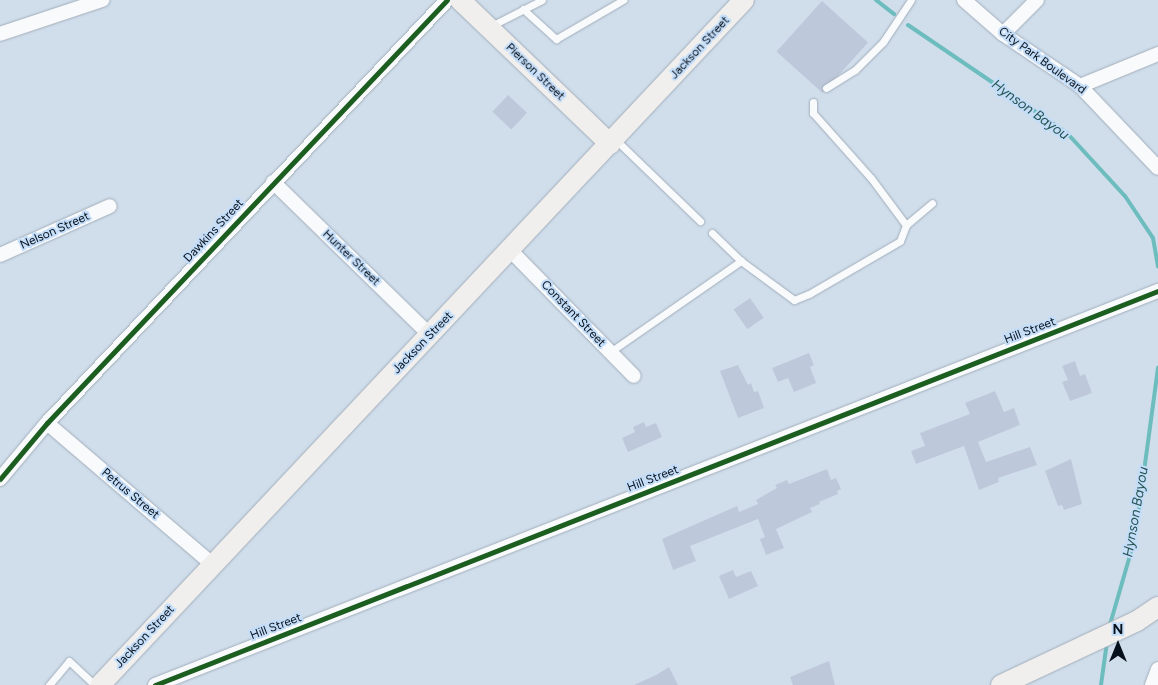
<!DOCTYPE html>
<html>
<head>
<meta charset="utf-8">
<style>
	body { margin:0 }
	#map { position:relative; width:1158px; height:685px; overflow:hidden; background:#d0deec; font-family:Figtree,sans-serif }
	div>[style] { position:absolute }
	.stream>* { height:4px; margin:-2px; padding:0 2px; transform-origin:2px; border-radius:2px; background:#6dbcbe }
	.building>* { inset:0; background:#bec8db; transform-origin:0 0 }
	.roads { filter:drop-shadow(0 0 1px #a2adb9) drop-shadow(0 0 1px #a2adb9) }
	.lane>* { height:7px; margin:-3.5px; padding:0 3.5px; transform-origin:3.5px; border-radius:3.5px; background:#f8fafc }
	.street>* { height:14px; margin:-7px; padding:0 7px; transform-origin:7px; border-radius:7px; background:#f8fafc }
	.secondary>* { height:20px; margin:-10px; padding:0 10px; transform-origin:10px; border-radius:10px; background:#f0efed }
	.cycleway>* { height:5px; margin:-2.5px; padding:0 2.5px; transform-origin:2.5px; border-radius:2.5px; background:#1b5e20 }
	span { translate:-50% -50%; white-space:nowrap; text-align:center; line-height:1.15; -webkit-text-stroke:4px #c4ddf8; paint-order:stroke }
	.street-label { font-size:12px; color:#06101b }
	.water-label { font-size:14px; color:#265553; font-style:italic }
	.north { position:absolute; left:1093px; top:620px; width:50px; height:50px; -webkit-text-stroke:4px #c4ddf8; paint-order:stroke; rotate:0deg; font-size:14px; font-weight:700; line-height:20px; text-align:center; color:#06101b }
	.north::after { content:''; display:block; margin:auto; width:18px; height:22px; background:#06101b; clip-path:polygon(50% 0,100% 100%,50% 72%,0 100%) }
</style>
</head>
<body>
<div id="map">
	<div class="stream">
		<i style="left:876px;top:0;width:23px;rotate:38deg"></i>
		<i style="left:908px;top:25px;width:192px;rotate:34.2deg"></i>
		<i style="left:1067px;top:133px;width:86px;rotate:47.4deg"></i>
		<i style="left:1125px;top:196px;width:50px;rotate:56.3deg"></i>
		<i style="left:1153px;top:238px;width:29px;rotate:80deg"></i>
		<i style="left:1109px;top:628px;width:94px;rotate:-73.9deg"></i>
		<i style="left:1135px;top:538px;width:172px;rotate:-82.3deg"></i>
		<i style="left:1101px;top:685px;width:43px;rotate:-82.1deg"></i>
	</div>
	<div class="building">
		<i style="left:822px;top:1px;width:62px;height:68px;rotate:42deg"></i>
		<i style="left:508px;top:95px;width:26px;height:23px;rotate:43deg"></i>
		<i style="left:750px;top:298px;width:24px;height:20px;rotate:55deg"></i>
		<i style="clip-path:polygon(809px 353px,814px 365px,810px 367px,816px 383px,794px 392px,788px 378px,778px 382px,772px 368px)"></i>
		<i style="clip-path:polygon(1075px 361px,1080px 376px,1085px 374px,1092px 393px,1070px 401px,1062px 382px,1068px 380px,1062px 366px)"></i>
		<i style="clip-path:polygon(738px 365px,748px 385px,751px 383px,754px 392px,758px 391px,764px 408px,738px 418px,720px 371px)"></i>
		<i style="clip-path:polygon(995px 391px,1004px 412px,1014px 408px,1020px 425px,978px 442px,986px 462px,1030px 447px,1037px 465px,998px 478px,999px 482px,979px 490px,964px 446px,916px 464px,911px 451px,925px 446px,920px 433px,970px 414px,965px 403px)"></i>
		<i style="clip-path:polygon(644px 422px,646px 427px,656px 423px,662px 437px,628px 452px,622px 438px,635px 432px,633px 427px)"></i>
		<i style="clip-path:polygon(1071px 459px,1082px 504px,1064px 510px,1062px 505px,1058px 506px,1045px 471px)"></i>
		<i style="clip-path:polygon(827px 469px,831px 480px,836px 478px,841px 489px,837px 491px,838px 494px,819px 502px,820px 504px,810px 508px,812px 512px,776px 529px,784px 548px,766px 555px,760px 539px,765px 537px,758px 519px,690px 546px,696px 561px,673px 570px,662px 539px,737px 506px,739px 512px,758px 504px,756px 500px,777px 488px,775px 485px,787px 480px,789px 484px)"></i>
		<i style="clip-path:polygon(733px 570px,736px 577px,751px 571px,758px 586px,729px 599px,719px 576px)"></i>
		<i style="clip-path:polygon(829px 661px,835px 685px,793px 685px,790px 677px)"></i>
		<i style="clip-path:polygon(669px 667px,678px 685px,634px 685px,656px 675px)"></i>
	</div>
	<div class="roads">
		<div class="lane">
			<i style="left:523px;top:9px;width:45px;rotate:42.3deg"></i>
			<i style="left:556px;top:39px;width:78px;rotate:-30.2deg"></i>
			<i style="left:491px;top:26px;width:57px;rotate:-27deg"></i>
			<i style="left:826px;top:88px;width:34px;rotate:-32deg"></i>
			<i style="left:855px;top:70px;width:40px;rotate:-45deg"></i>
			<i style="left:883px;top:42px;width:50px;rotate:-56.3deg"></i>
			<i style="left:813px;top:102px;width:11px;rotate:90deg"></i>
			<i style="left:813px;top:113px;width:87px;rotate:48.3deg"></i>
			<i style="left:871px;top:178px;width:59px;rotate:53.3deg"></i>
			<i style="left:616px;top:140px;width:117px;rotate:44deg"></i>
			<i style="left:712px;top:233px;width:40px;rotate:44deg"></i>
			<i style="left:610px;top:352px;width:160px;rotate:-34.8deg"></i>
			<i style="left:741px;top:261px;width:66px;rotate:36.3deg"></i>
			<i style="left:794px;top:300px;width:16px;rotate:-22deg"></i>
			<i style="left:809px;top:294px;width:105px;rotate:-30.2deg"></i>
			<i style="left:900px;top:241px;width:17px;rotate:-69deg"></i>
			<i style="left:906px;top:225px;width:34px;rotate:-40deg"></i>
			<i style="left:49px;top:685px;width:31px;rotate:-50deg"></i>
			<i style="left:69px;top:661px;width:35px;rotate:43deg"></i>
		</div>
		<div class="street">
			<i style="left:964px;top:0;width:52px;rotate:41.1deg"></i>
			<i style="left:1003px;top:34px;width:93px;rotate:34deg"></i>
			<i style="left:1080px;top:86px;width:113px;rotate:46.4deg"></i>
			<i style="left:0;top:34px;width:108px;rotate:-18.4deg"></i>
			<i style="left:1003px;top:34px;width:48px;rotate:-45deg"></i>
			<i style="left:1080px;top:86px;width:84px;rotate:-22.3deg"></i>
			<i style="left:273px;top:182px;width:219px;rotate:44.3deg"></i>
			<i style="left:511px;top:251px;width:175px;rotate:45.5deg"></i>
			<i style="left:0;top:255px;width:120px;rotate:-24deg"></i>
			<i style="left:47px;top:423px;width:218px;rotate:40.5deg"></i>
			<i style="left:0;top:479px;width:73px;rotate:-50deg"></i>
			<i style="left:47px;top:423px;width:582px;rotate:-46.6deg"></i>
			<i style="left:155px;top:685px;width:1078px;rotate:-21.45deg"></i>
			<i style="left:1152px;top:685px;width:17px;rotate:-69deg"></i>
		</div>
		<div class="secondary">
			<i style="left:460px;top:0;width:208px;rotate:43.8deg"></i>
			<i style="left:100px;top:685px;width:940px;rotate:-46.77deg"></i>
			<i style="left:1001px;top:685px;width:150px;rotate:-25.2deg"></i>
			<i style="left:1137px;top:621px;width:25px;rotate:-34deg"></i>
		</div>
	</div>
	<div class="cycleway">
		<i style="left:0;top:479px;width:73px;rotate:-50deg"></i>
		<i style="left:47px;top:423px;width:582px;rotate:-46.6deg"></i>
		<i style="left:155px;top:685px;width:1078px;rotate:-21.45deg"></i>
	</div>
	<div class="street-label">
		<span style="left:700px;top:48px;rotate:-47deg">Jackson Street</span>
		<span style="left:1042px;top:61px;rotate:36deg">City Park Boulevard</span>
		<span style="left:535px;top:72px;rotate:44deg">Pierson Street</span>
		<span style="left:55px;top:231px;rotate:-24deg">Nelson Street</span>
		<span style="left:214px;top:231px;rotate:-47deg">Dawkins Street</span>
		<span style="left:351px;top:258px;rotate:44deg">Hunter Street</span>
		<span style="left:573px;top:314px;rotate:46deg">Constant Street</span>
		<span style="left:1030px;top:331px;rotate:-21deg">Hill Street</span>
		<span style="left:423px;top:343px;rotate:-46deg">Jackson Street</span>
		<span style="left:653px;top:479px;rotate:-21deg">Hill Street</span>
		<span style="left:130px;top:494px;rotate:40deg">Petrus Street</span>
		<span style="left:276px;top:627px;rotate:-21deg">Hill Street</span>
		<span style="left:145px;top:637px;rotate:-47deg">Jackson Street</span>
	</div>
	<div class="water-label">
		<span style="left:1030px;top:110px;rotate:36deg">Hynson Bayou</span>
		<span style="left:1136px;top:512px;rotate:-80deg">Hynson Bayou</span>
	</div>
	<div class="north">N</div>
</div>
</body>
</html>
